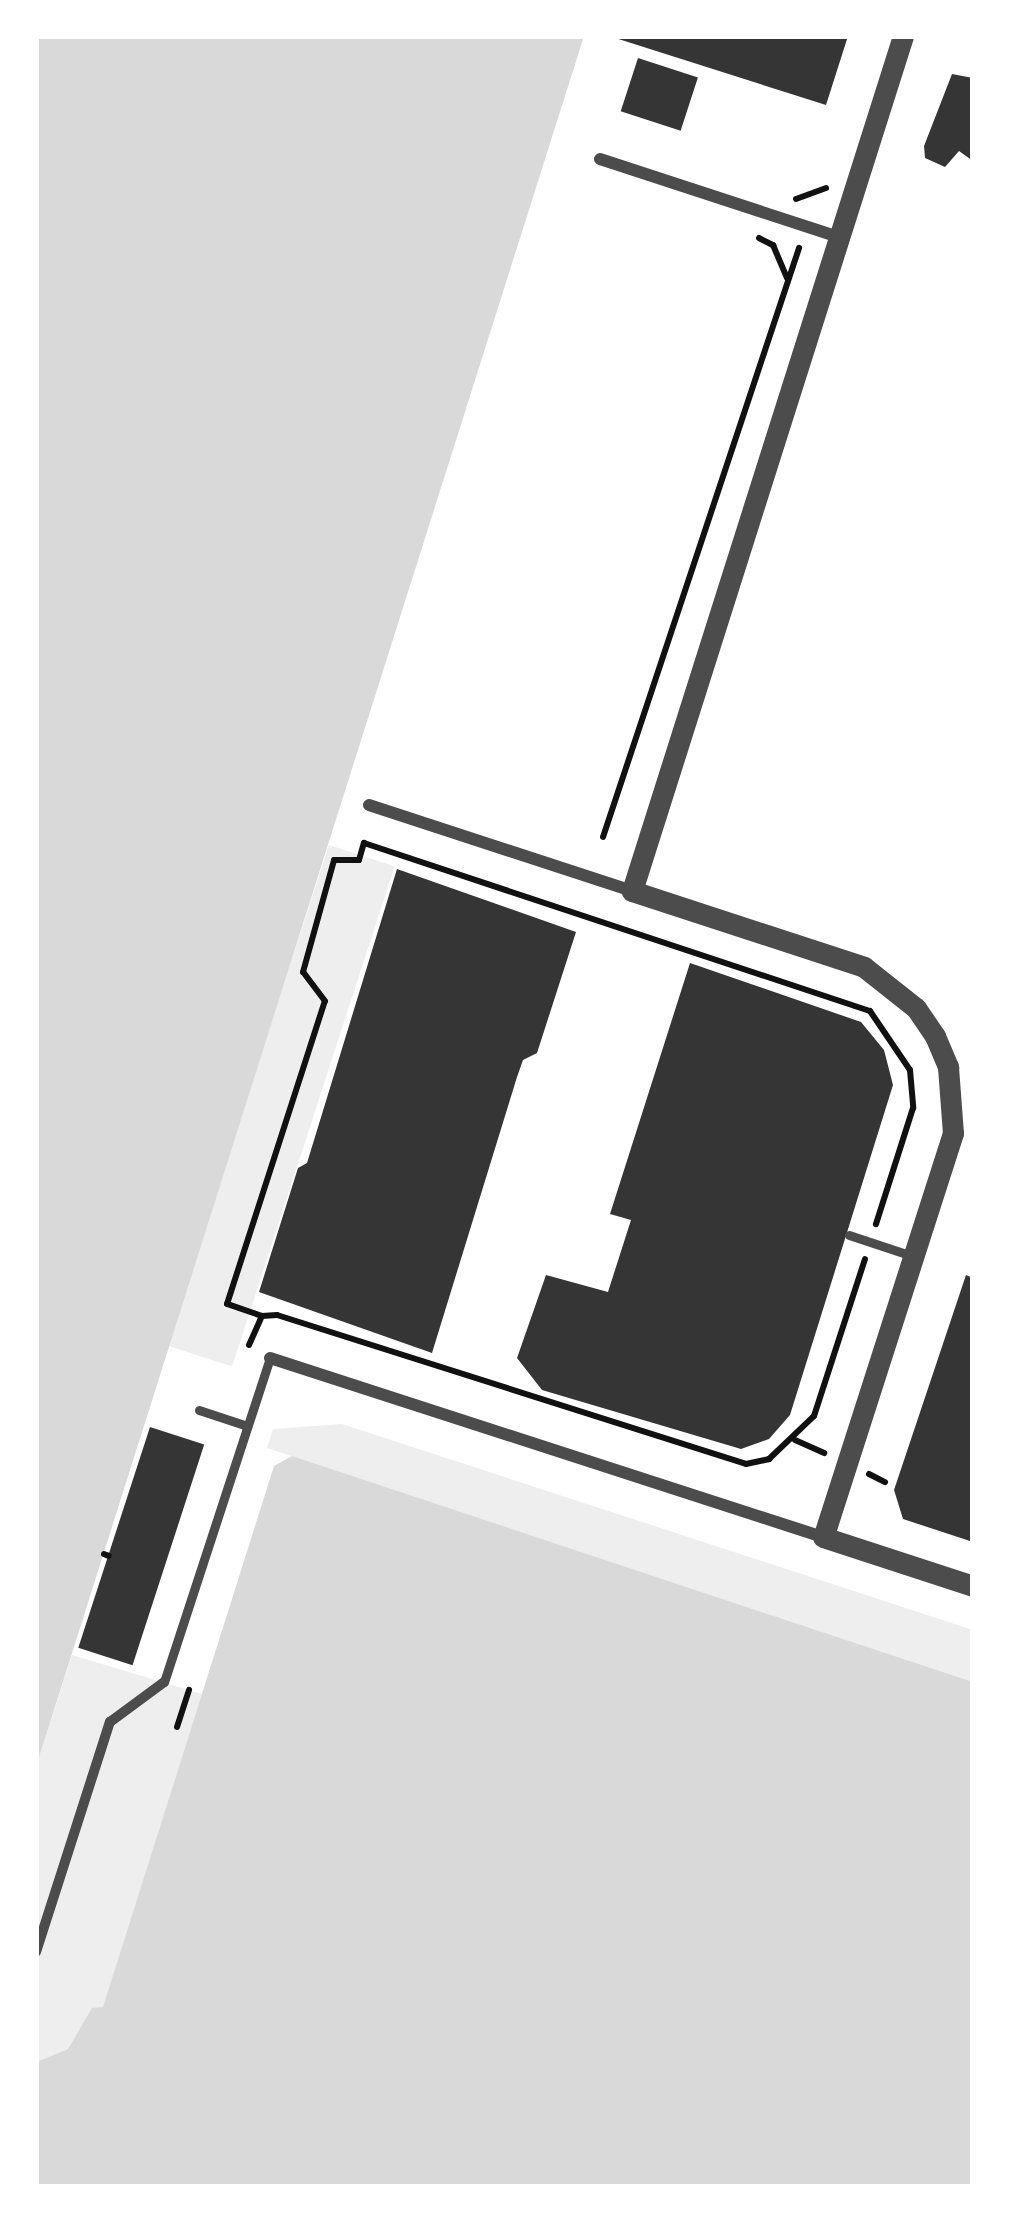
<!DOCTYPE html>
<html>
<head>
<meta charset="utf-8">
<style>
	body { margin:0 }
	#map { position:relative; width:1009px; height:2223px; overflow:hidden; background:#fff; font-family:Raleway,sans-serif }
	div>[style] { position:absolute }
	.green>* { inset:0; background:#eee; transform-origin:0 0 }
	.water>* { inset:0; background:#d9d9d9 }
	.building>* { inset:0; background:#353535; transform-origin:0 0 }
	.path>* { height:6px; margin:-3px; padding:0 3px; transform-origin:3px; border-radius:3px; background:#111 }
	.service>* { height:9px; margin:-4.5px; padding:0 4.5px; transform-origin:4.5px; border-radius:4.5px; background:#4c4c4c }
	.pedestrian>* { height:10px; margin:-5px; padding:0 5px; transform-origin:5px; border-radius:5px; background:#4c4c4c }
	.minor>* { height:12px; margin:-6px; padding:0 6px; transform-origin:6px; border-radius:6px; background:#4c4c4c }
	.tertiary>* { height:21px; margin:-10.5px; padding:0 10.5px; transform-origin:10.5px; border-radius:10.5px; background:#4c4c4c }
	span { translate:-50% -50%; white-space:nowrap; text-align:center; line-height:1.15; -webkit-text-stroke:12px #fff; paint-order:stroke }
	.frame { position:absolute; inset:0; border:39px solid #fff; pointer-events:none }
</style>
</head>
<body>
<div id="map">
	<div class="green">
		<i style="left:329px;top:845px;width:69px;height:526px;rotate:18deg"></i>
		<i style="clip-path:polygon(342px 1424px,973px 1630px,973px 1682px,267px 1448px,273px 1429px)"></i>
		<i style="clip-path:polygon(72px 1655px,202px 1694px,103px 2008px,92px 2009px,68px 2049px,36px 2062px,36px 1767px)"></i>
	</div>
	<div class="water">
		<i style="clip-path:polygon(36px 36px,584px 36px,36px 1767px)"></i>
		<i style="clip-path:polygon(292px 1456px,973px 1682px,973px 2187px,36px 2187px,36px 2062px,68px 2049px,92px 2008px,103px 2007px,274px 1466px)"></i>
	</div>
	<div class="building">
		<i style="clip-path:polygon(609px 36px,848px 36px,826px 105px)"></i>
		<i style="left:638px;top:58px;width:63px;height:56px;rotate:18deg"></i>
		<i style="clip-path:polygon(952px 74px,973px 78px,973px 161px,959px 151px,945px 167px,925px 158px,924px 146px)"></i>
		<i style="clip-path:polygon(397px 869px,576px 932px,537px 1053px,523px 1060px,517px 1077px,432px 1353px,259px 1292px,298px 1168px,307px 1163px)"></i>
		<i style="clip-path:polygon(690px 963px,861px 1022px,884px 1050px,893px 1085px,790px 1415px,769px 1439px,741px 1449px,542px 1390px,517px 1358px,546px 1275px,608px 1292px,631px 1220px,610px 1214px)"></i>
		<i style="clip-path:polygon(966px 1275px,973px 1278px,973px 1542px,903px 1519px,894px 1490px)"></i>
		<i style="left:150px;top:1427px;width:57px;height:232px;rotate:18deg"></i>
	</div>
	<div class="path">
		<i style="left:796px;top:199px;width:32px;rotate:-20deg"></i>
		<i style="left:759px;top:238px;width:16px;rotate:27deg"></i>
		<i style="left:773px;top:245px;width:36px;rotate:67deg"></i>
		<i style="left:603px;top:837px;width:621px;rotate:-71.59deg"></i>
		<i style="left:262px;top:1316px;width:37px;rotate:-161deg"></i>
		<i style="left:227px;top:1304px;width:318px;rotate:-72.1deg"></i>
		<i style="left:325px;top:1001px;width:36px;rotate:-127deg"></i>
		<i style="left:303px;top:972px;width:116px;rotate:-74.5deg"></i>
		<i style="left:334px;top:860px;width:25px"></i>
		<i style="left:359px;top:860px;width:18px;rotate:-74deg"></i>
		<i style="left:364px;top:843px;width:533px;rotate:18.37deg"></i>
		<i style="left:870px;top:1011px;width:71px;rotate:55.9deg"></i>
		<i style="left:910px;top:1070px;width:38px;rotate:85deg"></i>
		<i style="left:913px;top:1108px;width:122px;rotate:107.7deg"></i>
		<i style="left:249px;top:1345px;width:32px;rotate:-66deg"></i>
		<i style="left:262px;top:1316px;width:15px;rotate:-4deg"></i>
		<i style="left:277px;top:1315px;width:492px;rotate:17.6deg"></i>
		<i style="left:746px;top:1464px;width:24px;rotate:-12deg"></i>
		<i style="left:769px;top:1459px;width:62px;rotate:-43.7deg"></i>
		<i style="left:814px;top:1416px;width:165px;rotate:-72deg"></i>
		<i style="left:795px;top:1440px;width:32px;rotate:24deg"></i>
		<i style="left:869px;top:1474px;width:18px;rotate:27deg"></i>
		<i style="left:104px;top:1554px;width:5px;rotate:22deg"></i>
		<i style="left:177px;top:1727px;width:39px;rotate:-72deg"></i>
	</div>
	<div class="service">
		<i style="left:849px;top:1235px;width:66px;rotate:18.4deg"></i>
		<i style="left:199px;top:1410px;width:51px;rotate:18.4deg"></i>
		<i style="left:164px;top:1682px;width:341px;rotate:-71.9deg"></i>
	</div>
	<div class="pedestrian">
		<i style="left:36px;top:1952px;width:242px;rotate:-72.2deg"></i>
		<i style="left:110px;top:1722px;width:67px;rotate:-36.5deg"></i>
	</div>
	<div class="minor">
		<i style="left:600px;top:159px;width:251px;rotate:18.1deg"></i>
		<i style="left:369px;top:805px;width:277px;rotate:18.1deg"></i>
		<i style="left:270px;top:1358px;width:581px;rotate:17.94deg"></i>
	</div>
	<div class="tertiary">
		<i style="left:903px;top:36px;width:897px;rotate:107.59deg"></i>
		<i style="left:632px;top:891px;width:244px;rotate:18.1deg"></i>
		<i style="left:864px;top:967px;width:66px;rotate:38.3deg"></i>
		<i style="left:916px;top:1008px;width:34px;rotate:56deg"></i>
		<i style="left:935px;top:1036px;width:34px;rotate:67deg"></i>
		<i style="left:948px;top:1067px;width:66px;rotate:85.7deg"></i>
		<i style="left:953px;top:1133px;width:424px;rotate:107.8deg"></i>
		<i style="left:823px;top:1537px;width:158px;rotate:18.1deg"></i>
	</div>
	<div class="frame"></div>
</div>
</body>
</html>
